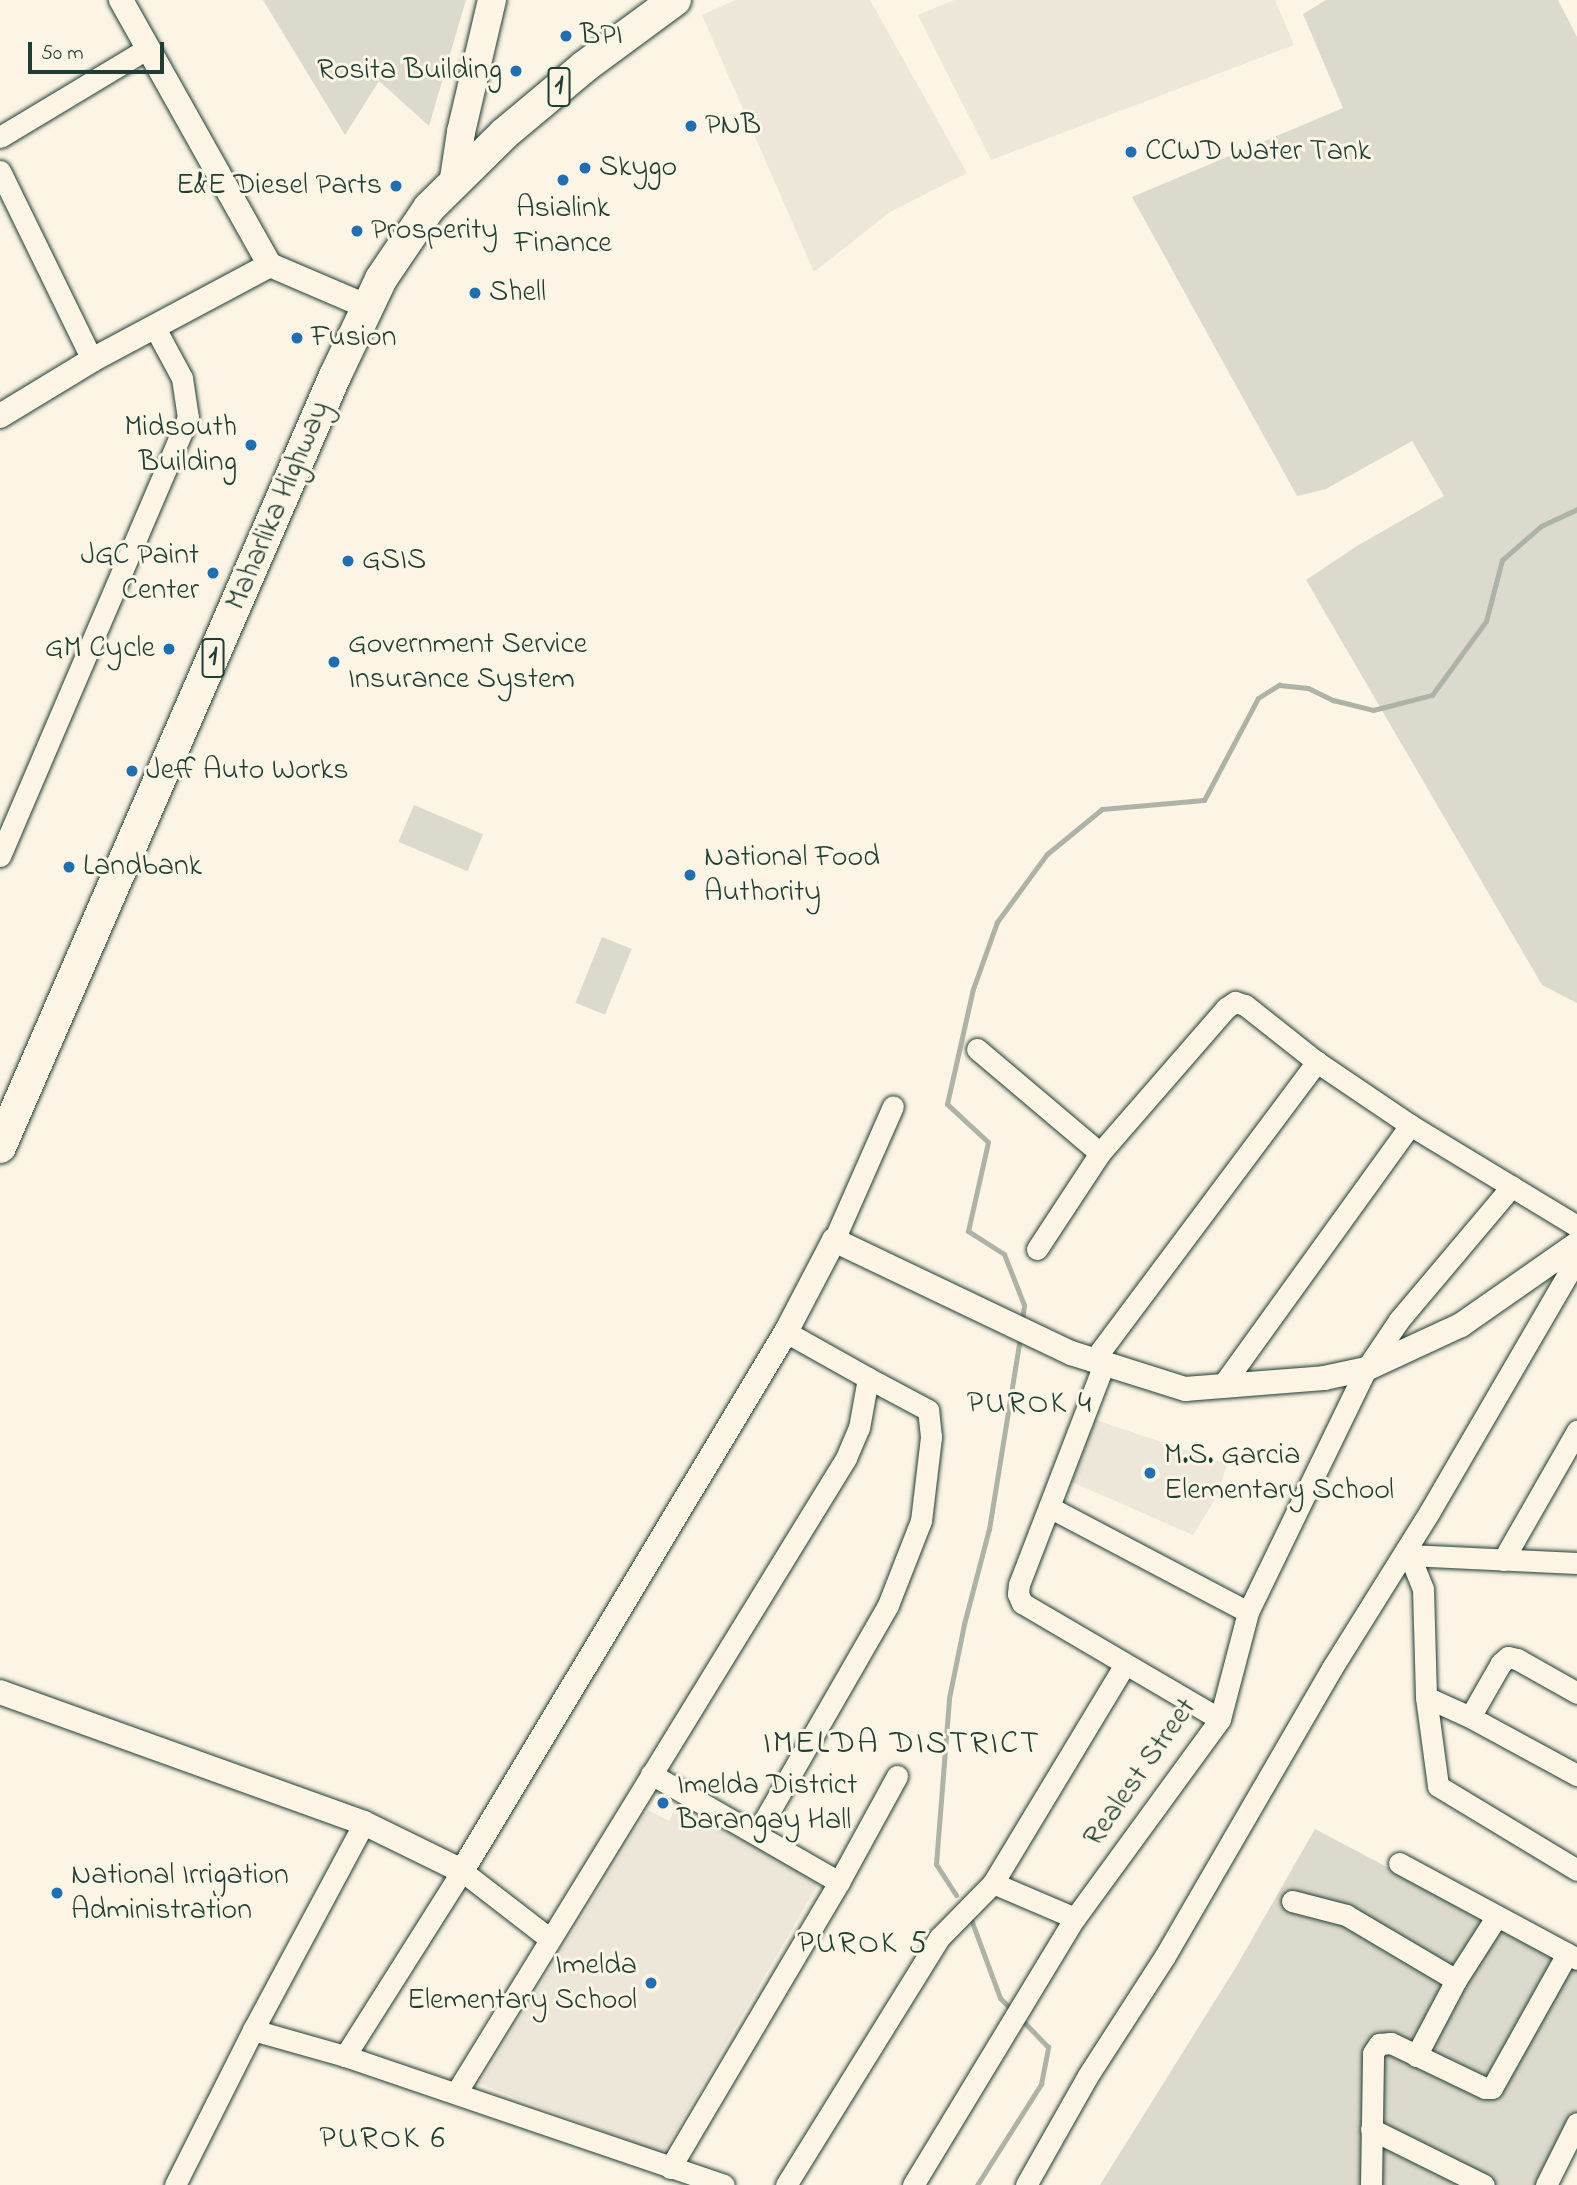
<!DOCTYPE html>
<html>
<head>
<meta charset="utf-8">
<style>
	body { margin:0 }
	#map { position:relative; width:1577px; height:2185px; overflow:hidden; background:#fcf5e5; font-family:"Indie Flower",sans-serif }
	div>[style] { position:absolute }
	.built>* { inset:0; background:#ece7d8 }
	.green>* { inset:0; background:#dcdacc; transform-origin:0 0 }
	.stream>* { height:5px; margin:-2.5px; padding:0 2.5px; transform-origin:2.5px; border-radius:2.5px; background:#aeb3a7 }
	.roads { filter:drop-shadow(0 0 2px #1f3d34) drop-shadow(0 0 2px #1f3d34) }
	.minor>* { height:21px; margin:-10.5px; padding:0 10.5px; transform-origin:10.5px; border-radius:10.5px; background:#fcf5e5 }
	.tertiary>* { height:24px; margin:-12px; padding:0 12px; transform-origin:12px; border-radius:12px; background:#fcf5e5 }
	.secondary>* { height:28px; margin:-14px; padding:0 14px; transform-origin:14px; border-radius:14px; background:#fcf5e5 }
	.primary>* { height:32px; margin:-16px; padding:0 16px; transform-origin:16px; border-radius:16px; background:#fcf5e5 }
	.dots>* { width:19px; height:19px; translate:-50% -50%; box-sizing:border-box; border:4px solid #fcf5e5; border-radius:50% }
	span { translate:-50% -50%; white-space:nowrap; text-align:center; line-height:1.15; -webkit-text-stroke:6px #fcf5e5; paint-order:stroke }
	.shield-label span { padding:2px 5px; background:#fcf5e5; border:2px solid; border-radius:5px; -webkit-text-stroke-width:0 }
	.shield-label { font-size:28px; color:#1f3d34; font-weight:700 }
	.poi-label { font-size:30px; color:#1f3d34 }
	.left { translate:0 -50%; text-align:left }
	.right { translate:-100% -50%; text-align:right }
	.street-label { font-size:30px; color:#1f3d34 }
	.neighbourhood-label { font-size:32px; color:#1f3d34; letter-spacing:2px }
	.quarter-label { font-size:33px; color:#1f3d34; letter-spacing:2px }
	.scale { position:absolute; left:28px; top:42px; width:136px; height:32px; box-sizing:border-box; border:4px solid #1f3d34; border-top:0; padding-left:9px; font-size:21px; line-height:24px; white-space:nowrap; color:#1f3d34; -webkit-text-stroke:5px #fcf5e5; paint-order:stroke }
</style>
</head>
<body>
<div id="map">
	<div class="built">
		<i style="clip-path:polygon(736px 0,870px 0,967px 173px,890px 212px,814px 272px,702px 15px)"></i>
		<i style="clip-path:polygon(954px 0,1275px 0,1294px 45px,991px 160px,918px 15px)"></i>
		<i style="clip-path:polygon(1093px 1419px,1227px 1464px,1217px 1496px,1193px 1535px,1072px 1482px)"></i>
		<i style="clip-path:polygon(679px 1801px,819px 1882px,662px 2154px,480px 2084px,648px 1810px,669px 1821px)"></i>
	</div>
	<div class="green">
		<i style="clip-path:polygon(263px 0,466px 0,429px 126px,379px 81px,345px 135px)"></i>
		<i style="clip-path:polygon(1326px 0,1558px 0,1577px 37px,1577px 1003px,1542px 985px,1306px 580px,1357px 546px,1444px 496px,1412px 441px,1326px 489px,1297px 496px,1132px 197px,1343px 108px,1303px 14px)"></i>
		<i style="left:414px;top:805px;width:75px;height:40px;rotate:23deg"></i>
		<i style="left:602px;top:937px;width:32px;height:71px;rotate:22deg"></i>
		<i style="clip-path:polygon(1315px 1829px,1577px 1967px,1577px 2114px,1543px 2185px,1100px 2185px,1236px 1967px)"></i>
	</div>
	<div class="stream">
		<i style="left:1022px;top:1320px;width:15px;rotate:-82deg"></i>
		<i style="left:1024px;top:1305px;width:55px;rotate:-111.4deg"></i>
		<i style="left:1004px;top:1254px;width:43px;rotate:-147.4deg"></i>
		<i style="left:968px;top:1231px;width:91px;rotate:-77.3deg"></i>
		<i style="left:988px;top:1142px;width:56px;rotate:-137.2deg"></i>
		<i style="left:947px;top:1104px;width:118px;rotate:-77.3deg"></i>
		<i style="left:973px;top:989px;width:71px;rotate:-70.3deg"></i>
		<i style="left:997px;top:922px;width:84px;rotate:-53.7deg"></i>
		<i style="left:1047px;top:854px;width:71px;rotate:-39.3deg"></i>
		<i style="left:1102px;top:809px;width:102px;rotate:-5deg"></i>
		<i style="left:1204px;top:800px;width:115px;rotate:-62.1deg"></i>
		<i style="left:1258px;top:698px;width:25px;rotate:-32deg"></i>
		<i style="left:1279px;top:685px;width:29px;rotate:6deg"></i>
		<i style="left:1308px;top:688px;width:28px;rotate:26deg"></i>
		<i style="left:1333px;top:700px;width:41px;rotate:14deg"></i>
		<i style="left:1373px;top:710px;width:61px;rotate:-14.3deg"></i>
		<i style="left:1432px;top:695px;width:92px;rotate:-53.9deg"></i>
		<i style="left:1486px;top:621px;width:63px;rotate:-75.3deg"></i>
		<i style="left:1502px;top:560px;width:52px;rotate:-41.1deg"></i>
		<i style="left:1541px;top:526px;width:40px;rotate:-25deg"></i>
		<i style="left:956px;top:1895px;width:37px;rotate:-123deg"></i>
		<i style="left:936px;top:1864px;width:167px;rotate:-85.5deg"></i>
		<i style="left:949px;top:1698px;width:76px;rotate:-78.5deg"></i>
		<i style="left:964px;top:1624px;width:98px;rotate:-75.3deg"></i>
		<i style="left:989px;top:1529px;width:194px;rotate:-80.8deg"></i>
		<i style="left:969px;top:1914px;width:90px;rotate:69.7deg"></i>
		<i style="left:1000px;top:1998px;width:18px;rotate:45deg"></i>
		<i style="left:977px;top:2185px;width:120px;rotate:-57.6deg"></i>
		<i style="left:1041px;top:2084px;width:38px;rotate:-79deg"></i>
		<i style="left:1048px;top:2047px;width:40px;rotate:-134deg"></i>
	</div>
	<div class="roads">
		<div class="minor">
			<i style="left:0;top:137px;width:173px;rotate:-31deg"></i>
			<i style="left:0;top:171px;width:210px;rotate:64deg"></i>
			<i style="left:0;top:856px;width:477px;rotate:-66.8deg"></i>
			<i style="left:188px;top:418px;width:40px;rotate:-98.5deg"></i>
			<i style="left:182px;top:378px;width:57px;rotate:-118.4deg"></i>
			<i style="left:977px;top:1049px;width:161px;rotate:40.2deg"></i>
			<i style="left:834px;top:1240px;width:146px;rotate:-66.2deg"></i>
			<i style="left:1037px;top:1249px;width:115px;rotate:-56.7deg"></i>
			<i style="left:1100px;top:1153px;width:192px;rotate:-49deg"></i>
			<i style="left:1226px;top:1008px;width:11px;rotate:-34deg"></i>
			<i style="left:1235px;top:1002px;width:10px;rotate:17deg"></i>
			<i style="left:1245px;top:1005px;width:92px;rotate:38.4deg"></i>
			<i style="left:1317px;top:1062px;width:112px;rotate:34.1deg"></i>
			<i style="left:1410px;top:1125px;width:195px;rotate:31.2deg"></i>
			<i style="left:1093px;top:1361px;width:374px;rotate:-53.2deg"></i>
			<i style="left:1104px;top:1364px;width:236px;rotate:111.1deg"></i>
			<i style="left:1019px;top:1584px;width:10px;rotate:96deg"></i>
			<i style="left:1018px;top:1594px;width:10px;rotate:66deg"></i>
			<i style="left:1022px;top:1603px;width:229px;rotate:30.4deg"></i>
			<i style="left:1222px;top:1386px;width:322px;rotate:-54.2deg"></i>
			<i style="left:1049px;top:1507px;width:225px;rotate:27.8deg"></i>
			<i style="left:1407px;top:1549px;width:43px;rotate:68.2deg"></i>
			<i style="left:1423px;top:1589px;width:108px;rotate:88.4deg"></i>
			<i style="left:1426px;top:1697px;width:90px;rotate:82.3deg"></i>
			<i style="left:1438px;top:1786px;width:162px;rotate:31.1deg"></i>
			<i style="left:1408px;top:1555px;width:169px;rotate:2.7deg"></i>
			<i style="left:1503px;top:1560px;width:149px;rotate:-60.2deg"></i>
			<i style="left:1426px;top:1697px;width:48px;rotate:24.4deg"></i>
			<i style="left:1470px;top:1717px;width:122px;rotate:28.5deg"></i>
			<i style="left:1470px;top:1717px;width:62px;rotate:-60.1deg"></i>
			<i style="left:1501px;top:1663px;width:9px;rotate:-41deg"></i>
			<i style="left:1508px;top:1657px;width:9px;rotate:13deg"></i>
			<i style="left:1517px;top:1659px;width:69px;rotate:29.5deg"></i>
			<i style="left:651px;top:1774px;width:217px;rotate:29.9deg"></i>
			<i style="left:757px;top:1833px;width:263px;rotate:-60.1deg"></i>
			<i style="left:888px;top:1605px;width:90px;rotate:-68.6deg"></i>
			<i style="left:921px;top:1521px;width:85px;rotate:-83.2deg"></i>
			<i style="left:931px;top:1437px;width:27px;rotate:-96deg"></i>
			<i style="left:928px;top:1410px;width:68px;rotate:-151.9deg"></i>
			<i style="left:1399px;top:1863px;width:202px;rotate:28.3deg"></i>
			<i style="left:993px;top:1883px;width:89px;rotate:23.1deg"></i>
			<i style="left:1292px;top:1901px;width:56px;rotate:14.5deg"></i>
			<i style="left:1346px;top:1915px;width:128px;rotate:30.6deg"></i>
			<i style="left:253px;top:2030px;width:96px;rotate:15.8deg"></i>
			<i style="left:345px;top:2056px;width:400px;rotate:18.8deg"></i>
			<i style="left:345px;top:2056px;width:219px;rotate:-57.7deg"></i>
			<i style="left:462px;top:1871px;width:111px;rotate:37.7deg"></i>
			<i style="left:1416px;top:2056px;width:86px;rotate:-62.2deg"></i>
			<i style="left:1456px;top:1980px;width:76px;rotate:-57.4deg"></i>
			<i style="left:456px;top:2093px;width:745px;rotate:-58.44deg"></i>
			<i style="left:846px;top:1458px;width:33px;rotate:-67deg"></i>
			<i style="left:859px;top:1428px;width:51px;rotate:-79.8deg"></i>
			<i style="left:868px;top:1378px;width:94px;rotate:-150.7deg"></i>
			<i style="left:1371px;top:2129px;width:126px;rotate:26.4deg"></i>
			<i style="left:670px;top:2168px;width:332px;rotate:-59.4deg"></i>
			<i style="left:839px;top:1882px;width:121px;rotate:-61.3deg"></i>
			<i style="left:175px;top:2185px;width:174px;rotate:-63.3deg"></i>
			<i style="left:253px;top:2030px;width:235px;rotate:-61.8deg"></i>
			<i style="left:786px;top:2185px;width:291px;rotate:-58.2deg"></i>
			<i style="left:939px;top:1938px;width:77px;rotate:-45.5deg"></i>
			<i style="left:993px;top:1883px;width:253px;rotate:-58.9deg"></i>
			<i style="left:913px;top:2185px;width:312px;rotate:-58.8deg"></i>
			<i style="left:1075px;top:1918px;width:246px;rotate:-53.9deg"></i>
			<i style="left:1220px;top:1719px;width:111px;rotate:-75.3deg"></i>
			<i style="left:1248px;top:1612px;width:270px;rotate:-64.1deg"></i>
			<i style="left:1366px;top:1369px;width:59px;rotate:-56deg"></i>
			<i style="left:1399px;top:1320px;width:175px;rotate:-49.9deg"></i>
			<i style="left:1026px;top:2185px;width:124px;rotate:-60.5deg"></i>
			<i style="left:1087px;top:2077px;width:144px;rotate:-57.2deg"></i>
			<i style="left:1165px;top:1956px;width:333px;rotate:-59.9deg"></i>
			<i style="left:1332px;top:1668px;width:185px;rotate:-58deg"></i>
			<i style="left:1430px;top:1511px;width:293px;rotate:-59.8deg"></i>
			<i style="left:1371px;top:2185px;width:132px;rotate:-89.1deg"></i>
			<i style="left:1373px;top:2053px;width:11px;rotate:-56deg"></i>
			<i style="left:1379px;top:2044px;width:12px;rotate:-5deg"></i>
			<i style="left:1391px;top:2043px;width:104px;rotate:25.6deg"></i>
			<i style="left:1485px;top:2088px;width:7px"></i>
			<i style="left:1492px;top:2088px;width:154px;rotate:-60.8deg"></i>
			<i style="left:1546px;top:2185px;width:69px;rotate:-63.4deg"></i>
		</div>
		<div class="tertiary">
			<i style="left:121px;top:0;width:304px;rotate:60.7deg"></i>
			<i style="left:0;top:416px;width:108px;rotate:-31.3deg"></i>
			<i style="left:92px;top:360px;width:202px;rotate:-28.1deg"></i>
			<i style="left:270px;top:265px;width:107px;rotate:23.2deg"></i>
			<i style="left:0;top:1692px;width:387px;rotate:19.8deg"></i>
			<i style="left:364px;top:1823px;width:109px;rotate:26.1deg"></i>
			<i style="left:462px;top:1871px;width:629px;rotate:-58.99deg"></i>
			<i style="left:786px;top:1332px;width:104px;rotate:-62.4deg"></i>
			<i style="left:834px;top:1240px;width:263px;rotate:25.5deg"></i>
			<i style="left:1071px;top:1353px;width:120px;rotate:17.5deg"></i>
			<i style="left:1185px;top:1389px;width:139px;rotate:-4.5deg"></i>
			<i style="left:1324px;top:1378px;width:43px;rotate:-12.1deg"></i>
			<i style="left:1366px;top:1369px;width:105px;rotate:-24.9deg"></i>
			<i style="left:1461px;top:1325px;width:141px;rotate:-34.9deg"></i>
		</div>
		<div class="secondary">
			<i style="left:453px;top:185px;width:54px;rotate:-81.4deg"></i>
			<i style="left:461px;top:132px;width:136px;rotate:-76.8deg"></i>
		</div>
		<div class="primary">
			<i style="left:0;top:1147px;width:841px;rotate:-66.52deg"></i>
			<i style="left:335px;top:376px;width:107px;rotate:-64.6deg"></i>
			<i style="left:381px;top:279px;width:86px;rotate:-55.9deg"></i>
			<i style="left:429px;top:208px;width:105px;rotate:-44.6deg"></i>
			<i style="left:504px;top:134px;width:104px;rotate:-39.9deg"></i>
			<i style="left:584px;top:67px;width:113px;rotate:-36.4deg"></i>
		</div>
	</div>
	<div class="dots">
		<i style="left:566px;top:36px;background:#1f6fb2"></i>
		<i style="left:516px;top:71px;background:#1f6fb2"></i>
		<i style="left:691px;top:126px;background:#1f6fb2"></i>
		<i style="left:1131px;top:152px;background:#1f6fb2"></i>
		<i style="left:585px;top:168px;background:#1f6fb2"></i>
		<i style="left:563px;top:180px;background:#1f6fb2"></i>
		<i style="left:396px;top:186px;background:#1f6fb2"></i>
		<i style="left:357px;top:231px;background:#1f6fb2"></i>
		<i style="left:475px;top:293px;background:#1f6fb2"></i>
		<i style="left:297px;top:338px;background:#1f6fb2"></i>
		<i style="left:251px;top:445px;background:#1f6fb2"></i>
		<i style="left:348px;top:561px;background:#1f6fb2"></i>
		<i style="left:213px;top:573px;background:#1f6fb2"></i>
		<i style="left:169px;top:649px;background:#1f6fb2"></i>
		<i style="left:334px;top:662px;background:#1f6fb2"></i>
		<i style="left:132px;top:771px;background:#1f6fb2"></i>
		<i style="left:69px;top:867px;background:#1f6fb2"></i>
		<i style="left:690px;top:875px;background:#1f6fb2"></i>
		<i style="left:1150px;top:1473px;background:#1f6fb2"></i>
		<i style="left:663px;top:1803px;background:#1f6fb2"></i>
		<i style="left:57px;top:1893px;background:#1f6fb2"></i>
		<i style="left:651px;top:1983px;background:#1f6fb2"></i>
	</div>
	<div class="shield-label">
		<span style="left:559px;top:87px">1</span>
		<span style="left:213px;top:658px">1</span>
	</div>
	<div class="poi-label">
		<span class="left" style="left:580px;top:36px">BPI</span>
		<span class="right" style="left:502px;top:71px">Rosita Building</span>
		<span class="left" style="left:705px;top:126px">PNB</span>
		<span class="left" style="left:1145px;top:152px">CCWD Water Tank</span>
		<span class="left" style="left:599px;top:168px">Skygo</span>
		<span class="right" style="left:382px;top:186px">E&amp;E Diesel Parts</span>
		<span style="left:563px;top:226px">Asialink<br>Finance</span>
		<span class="left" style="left:371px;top:231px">Prosperity</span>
		<span class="left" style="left:489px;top:293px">Shell</span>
		<span class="left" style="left:311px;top:338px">Fusion</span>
		<span class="right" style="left:237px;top:445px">Midsouth<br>Building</span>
		<span class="right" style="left:199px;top:573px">JGC Paint<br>Center</span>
		<span class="left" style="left:362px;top:561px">GSIS</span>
		<span class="left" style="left:348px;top:662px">Government Service<br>Insurance System</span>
		<span class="right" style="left:155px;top:649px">GM Cycle</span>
		<span class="left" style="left:146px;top:771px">Jeff Auto Works</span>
		<span class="left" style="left:704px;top:875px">National Food<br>Authority</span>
		<span class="left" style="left:83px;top:867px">Landbank</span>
		<span class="left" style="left:1164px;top:1473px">M.S. Garcia<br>Elementary School</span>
		<span class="left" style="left:677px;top:1803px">Imelda District<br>Barangay Hall</span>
		<span class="left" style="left:71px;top:1893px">National Irrigation<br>Administration</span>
		<span class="right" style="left:637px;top:1983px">Imelda<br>Elementary School</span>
	</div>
	<div class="street-label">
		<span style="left:279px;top:506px;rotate:-67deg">Maharlika Highway</span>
		<span style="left:1141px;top:1773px;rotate:-55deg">Realest Street</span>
	</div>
	<div class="neighbourhood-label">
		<span style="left:1030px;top:1405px">PUROK 4</span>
		<span style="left:863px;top:1945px">PUROK 5</span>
		<span style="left:383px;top:2140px">PUROK 6</span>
	</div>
	<div class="quarter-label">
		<span style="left:902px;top:1745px">IMELDA DISTRICT</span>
	</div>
	<div class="scale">50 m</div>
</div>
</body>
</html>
